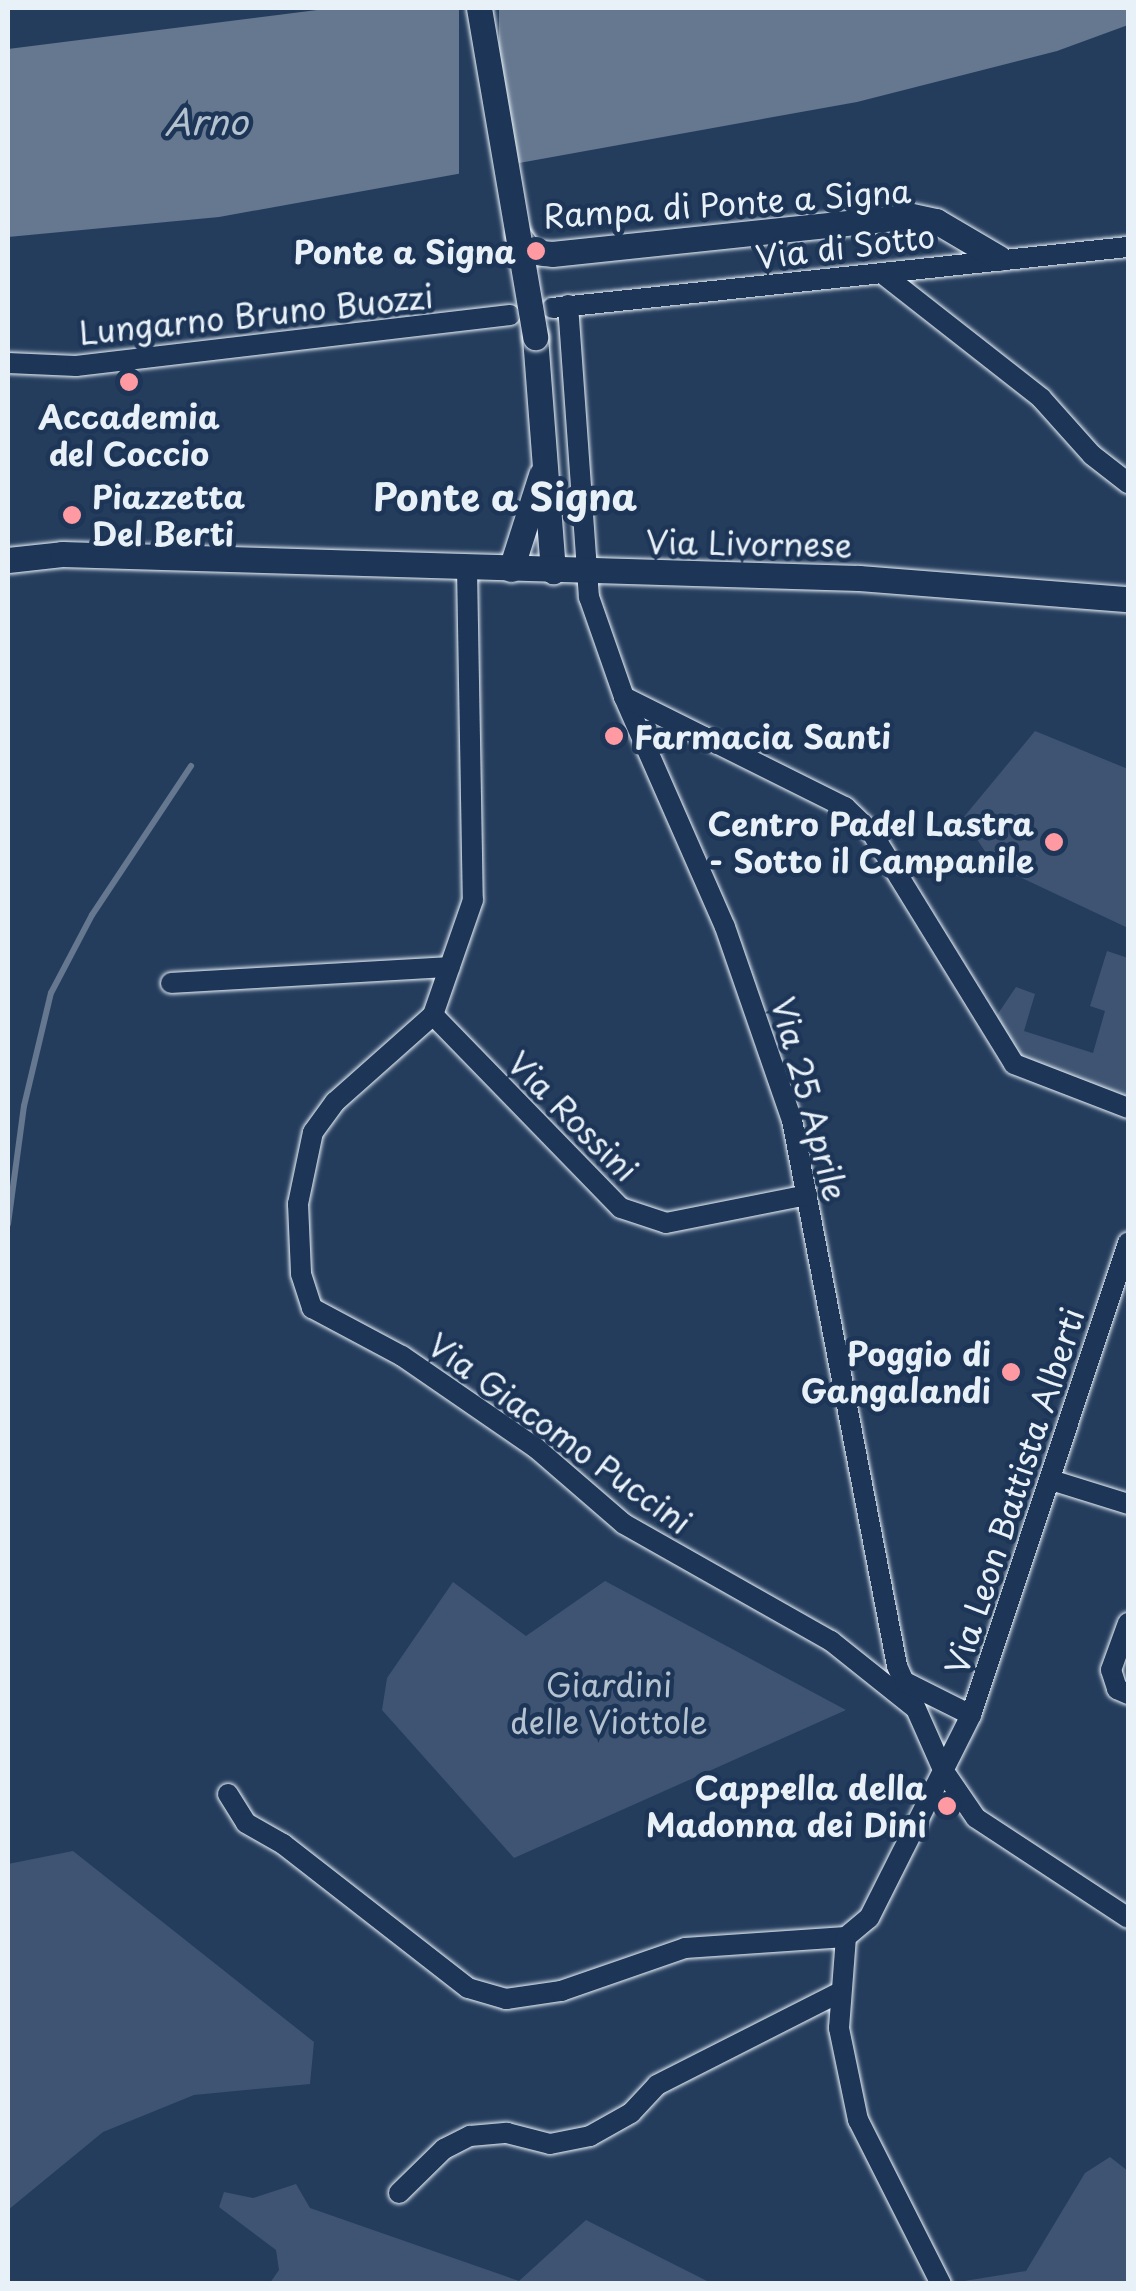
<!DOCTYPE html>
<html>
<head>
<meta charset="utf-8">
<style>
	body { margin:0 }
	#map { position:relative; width:1136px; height:2291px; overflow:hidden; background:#253d5d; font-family:"Playpen Sans",sans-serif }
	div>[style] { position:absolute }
	.green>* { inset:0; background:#3e5472 }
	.water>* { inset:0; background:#657890 }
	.pier>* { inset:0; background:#253d5d; transform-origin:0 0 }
	.stream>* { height:6px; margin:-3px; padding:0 3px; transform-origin:3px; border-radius:3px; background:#657890 }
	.roads { filter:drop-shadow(0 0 2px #e8f1f8) drop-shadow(0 0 2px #e8f1f8) }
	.minor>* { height:20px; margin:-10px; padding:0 10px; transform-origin:10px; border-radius:10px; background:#1d3557 }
	.major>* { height:25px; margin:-12.5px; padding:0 12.5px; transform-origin:12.5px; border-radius:12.5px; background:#1d3557 }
	.bridges { filter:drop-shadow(0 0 2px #e8f1f8) drop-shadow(0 0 2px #e8f1f8) }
	.major-bridge>* { height:25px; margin:-12.5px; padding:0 12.5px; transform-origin:12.5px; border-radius:12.5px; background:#1d3557 }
	.dots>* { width:28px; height:28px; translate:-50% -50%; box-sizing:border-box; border:5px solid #1d3557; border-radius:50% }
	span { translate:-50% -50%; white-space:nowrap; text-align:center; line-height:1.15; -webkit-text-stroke:9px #1d3557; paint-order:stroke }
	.street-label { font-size:32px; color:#e8f1f8 }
	.poi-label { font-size:32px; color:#e8f1f8; font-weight:700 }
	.right { translate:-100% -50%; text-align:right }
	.left { translate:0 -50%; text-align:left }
	.park-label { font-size:32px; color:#b5c2d0 }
	.water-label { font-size:35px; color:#b4c1ce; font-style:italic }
	.quarter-label { font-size:38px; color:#e8f1f8; font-weight:700 }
	.frame { position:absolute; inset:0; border:10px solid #e8f1f8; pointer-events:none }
</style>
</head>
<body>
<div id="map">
	<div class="green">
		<i style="clip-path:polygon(1035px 731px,1128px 769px,1128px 928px,994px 865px,963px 818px)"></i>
		<i style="clip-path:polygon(1107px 951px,1128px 958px,1128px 1097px,1016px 1057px,993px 1021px,1016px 987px,1035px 994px,1024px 1031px,1093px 1053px,1105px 1011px,1090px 1006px)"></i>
		<i style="clip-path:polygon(605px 1581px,846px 1710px,514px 1858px,382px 1710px,387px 1678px,453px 1582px,526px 1636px)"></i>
		<i style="clip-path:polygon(73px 1851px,314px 2042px,310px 2084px,194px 2095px,103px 2132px,8px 2210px,8px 1864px)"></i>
		<i style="clip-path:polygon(1110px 2157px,1128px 2171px,1128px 2283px,952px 2283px,1026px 2271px,1085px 2173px)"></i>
		<i style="clip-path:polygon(296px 2184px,310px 2208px,519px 2281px,586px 2220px,711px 2283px,270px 2283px,279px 2270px,276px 2250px,219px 2207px,224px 2192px,253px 2198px)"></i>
	</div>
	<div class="water">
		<i style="clip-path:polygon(333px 8px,1128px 8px,1128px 25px,1057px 51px,857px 102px,219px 217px,8px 237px,8px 49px)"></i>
	</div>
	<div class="pier">
		<i style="left:459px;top:8px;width:40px;height:168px"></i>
	</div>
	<div class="stream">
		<i style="left:8px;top:1224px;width:119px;rotate:-82.3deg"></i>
		<i style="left:24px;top:1106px;width:116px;rotate:-76.6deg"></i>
		<i style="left:51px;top:993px;width:88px;rotate:-62.3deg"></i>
		<i style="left:92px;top:915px;width:179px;rotate:-56.4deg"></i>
	</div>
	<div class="roads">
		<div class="minor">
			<i style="left:883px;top:274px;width:201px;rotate:38.1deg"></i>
			<i style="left:1041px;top:398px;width:76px;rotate:48.2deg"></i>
			<i style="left:1092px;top:455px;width:46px;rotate:37.9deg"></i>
			<i style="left:568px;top:305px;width:293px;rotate:85.9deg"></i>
			<i style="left:589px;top:597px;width:106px;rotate:70.7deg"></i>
			<i style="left:624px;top:697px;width:251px;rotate:66.3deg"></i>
			<i style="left:725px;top:927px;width:204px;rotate:70.9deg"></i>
			<i style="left:792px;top:1120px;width:556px;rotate:79.11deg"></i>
			<i style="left:897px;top:1666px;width:114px;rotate:66.1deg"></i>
			<i style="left:943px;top:1770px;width:58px;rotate:55.5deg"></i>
			<i style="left:976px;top:1818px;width:182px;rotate:33.3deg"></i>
			<i style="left:552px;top:308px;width:579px;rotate:-6.05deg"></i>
			<i style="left:8px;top:363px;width:68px;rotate:2.5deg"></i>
			<i style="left:76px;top:366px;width:437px;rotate:-6.7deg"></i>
			<i style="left:467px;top:568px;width:332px;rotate:89deg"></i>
			<i style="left:473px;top:900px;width:122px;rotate:109.2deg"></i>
			<i style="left:433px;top:1015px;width:131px;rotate:138.4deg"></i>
			<i style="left:335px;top:1102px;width:37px;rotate:126deg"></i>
			<i style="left:313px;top:1132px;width:74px;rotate:101.8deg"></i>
			<i style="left:298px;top:1204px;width:70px;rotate:87.5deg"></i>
			<i style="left:301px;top:1274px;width:36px;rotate:72deg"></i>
			<i style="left:312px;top:1308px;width:102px;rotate:28.1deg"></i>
			<i style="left:402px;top:1356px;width:163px;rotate:34.5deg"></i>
			<i style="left:536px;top:1448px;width:116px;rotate:40.8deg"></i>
			<i style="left:624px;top:1524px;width:238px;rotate:29.5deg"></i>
			<i style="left:831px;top:1641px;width:107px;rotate:38.6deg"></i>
			<i style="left:624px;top:697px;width:247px;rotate:26.5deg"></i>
			<i style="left:845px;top:807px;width:37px;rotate:44deg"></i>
			<i style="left:872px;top:833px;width:271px;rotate:58.4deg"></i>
			<i style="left:1014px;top:1064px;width:122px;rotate:21.1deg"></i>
			<i style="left:171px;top:983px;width:279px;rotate:-3.3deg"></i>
			<i style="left:433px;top:1015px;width:269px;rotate:45.8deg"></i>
			<i style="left:621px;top:1208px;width:47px;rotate:18.4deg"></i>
			<i style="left:666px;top:1223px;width:144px;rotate:-11.2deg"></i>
			<i style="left:1051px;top:1480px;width:81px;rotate:17.3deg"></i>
			<i style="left:1128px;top:1623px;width:50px;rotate:109.9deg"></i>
			<i style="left:1111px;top:1670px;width:20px;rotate:72deg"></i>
			<i style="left:1117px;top:1689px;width:12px;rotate:24deg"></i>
			<i style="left:905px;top:1682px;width:74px;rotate:26.6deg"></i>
			<i style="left:228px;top:1794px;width:34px;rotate:58deg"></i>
			<i style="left:246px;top:1823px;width:43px;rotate:29.6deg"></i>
			<i style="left:283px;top:1844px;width:234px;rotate:37.9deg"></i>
			<i style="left:468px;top:1988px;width:40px;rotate:16deg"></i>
			<i style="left:506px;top:1999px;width:56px;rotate:-8.3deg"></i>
			<i style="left:561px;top:1991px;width:131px;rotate:-19.1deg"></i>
			<i style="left:685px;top:1948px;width:161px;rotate:-3.9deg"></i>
			<i style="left:399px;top:2193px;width:63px;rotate:-44.4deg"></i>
			<i style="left:444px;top:2149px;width:29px;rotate:-27deg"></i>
			<i style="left:470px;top:2136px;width:37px;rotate:-5deg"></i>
			<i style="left:507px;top:2133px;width:44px;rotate:14.3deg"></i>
			<i style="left:550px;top:2144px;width:41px;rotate:-11.3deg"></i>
			<i style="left:590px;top:2136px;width:47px;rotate:-29.3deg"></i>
			<i style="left:631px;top:2113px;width:38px;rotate:-47deg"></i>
			<i style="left:657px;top:2085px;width:203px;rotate:-26.9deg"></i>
			<i style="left:941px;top:2284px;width:184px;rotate:-116.8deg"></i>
			<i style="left:858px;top:2120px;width:94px;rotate:-101.7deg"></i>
			<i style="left:839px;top:2028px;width:91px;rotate:-85.6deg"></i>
			<i style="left:846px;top:1937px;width:30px;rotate:-40deg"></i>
			<i style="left:869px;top:1918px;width:227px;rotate:-63.3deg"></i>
			<i style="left:971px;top:1715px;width:498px;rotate:-71.6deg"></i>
		</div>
		<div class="major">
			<i style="left:518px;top:235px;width:21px;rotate:53deg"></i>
			<i style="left:531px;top:252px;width:21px;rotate:5deg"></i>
			<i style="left:552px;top:254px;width:362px;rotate:-6deg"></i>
			<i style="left:912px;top:216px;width:25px;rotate:12deg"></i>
			<i style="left:936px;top:221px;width:73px;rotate:30.4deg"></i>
			<i style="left:535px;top:337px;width:235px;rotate:85.6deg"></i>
			<i style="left:8px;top:560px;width:54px;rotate:-6.3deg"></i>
			<i style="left:62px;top:554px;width:797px;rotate:1.72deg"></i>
			<i style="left:859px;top:578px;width:270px;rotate:4.5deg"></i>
			<i style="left:511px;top:569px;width:99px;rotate:-72.3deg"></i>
		</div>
	</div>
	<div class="bridges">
		<div class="major-bridge">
			<i style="left:479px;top:8px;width:334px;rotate:80.3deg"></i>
		</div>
	</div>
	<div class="dots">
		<i style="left:536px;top:251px;background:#ff9aa2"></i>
		<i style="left:129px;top:382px;background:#ff9aa2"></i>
		<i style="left:72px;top:515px;background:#ff9aa2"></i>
		<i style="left:614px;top:736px;background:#ff9aa2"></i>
		<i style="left:1054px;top:842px;background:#ff9aa2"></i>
		<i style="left:1011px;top:1372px;background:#ff9aa2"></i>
		<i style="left:947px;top:1806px;background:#ff9aa2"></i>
	</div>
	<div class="street-label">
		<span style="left:727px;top:203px;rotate:-4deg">Rampa di Ponte a Signa</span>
		<span style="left:845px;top:246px;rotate:-7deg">Via di Sotto</span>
		<span style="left:256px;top:314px;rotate:-6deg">Lungarno Bruno Buozzi</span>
		<span style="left:749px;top:543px;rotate:1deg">Via Livornese</span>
		<span style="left:810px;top:1099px;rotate:75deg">Via 25 Aprile</span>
		<span style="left:573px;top:1116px;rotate:45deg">Via Rossini</span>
		<span style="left:560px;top:1433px;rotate:36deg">Via Giacomo Puccini</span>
		<span style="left:1014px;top:1491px;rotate:-72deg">Via Leon Battista Alberti</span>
	</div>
	<div class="poi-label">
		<span class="right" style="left:516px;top:251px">Ponte a Signa</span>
		<span style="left:129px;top:435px">Accademia<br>del Coccio</span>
		<span class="left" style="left:92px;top:515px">Piazzetta<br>Del Berti</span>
		<span class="left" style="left:634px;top:736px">Farmacia Santi</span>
		<span class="right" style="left:1034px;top:842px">Centro Padel Lastra<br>- Sotto il Campanile</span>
		<span class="right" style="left:991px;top:1372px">Poggio di<br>Gangalandi</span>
		<span class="right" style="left:927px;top:1806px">Cappella della<br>Madonna dei Dini</span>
	</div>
	<div class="park-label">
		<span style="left:609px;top:1703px">Giardini<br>delle Viottole</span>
	</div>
	<div class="water-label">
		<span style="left:206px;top:121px">Arno</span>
	</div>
	<div class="quarter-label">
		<span style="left:505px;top:496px">Ponte a Signa</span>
	</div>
	<div class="frame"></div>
</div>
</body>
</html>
